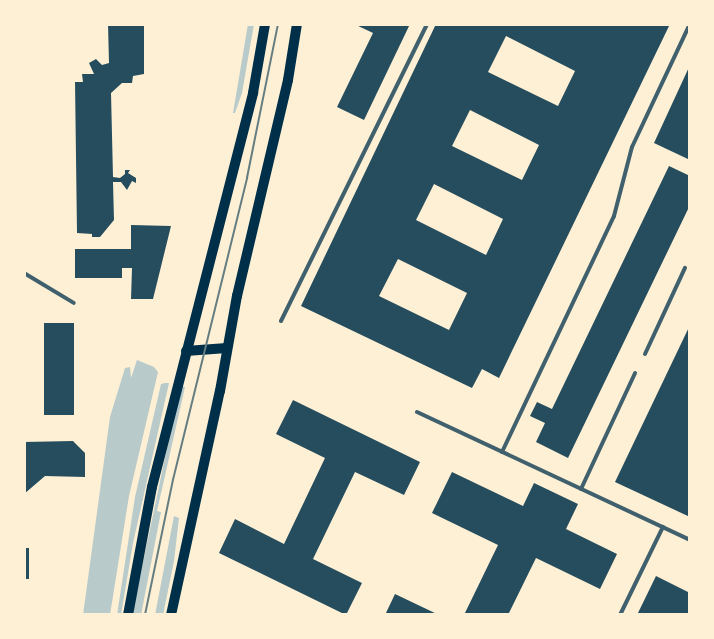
<!DOCTYPE html>
<html>
<head>
<meta charset="utf-8">
<style>
	body { margin:0 }
	#map { position:relative; width:714px; height:639px; overflow:hidden; background:#fdf0d5; font-family:Barlow,sans-serif }
	div>[style] { position:absolute }
	.green>* { inset:0; background:#b9caca }
	.building>* { inset:0; background:#264d5e; transform-origin:0 0 }
	.service>* { height:4px; margin:-2px; padding:0 2px; transform-origin:2px; border-radius:2px; background:#3f606c }
	.secondary>* { height:10px; margin:-5px; padding:0 5px; transform-origin:5px; border-radius:5px; background:#003049 }
	.tram>* { height:1.5px; margin:-0.75px; padding:0 0.75px; transform-origin:0.75px; border-radius:0.75px; background:#657d81 }
	span { translate:-50% -50%; white-space:nowrap; text-align:center; line-height:1.15; -webkit-text-stroke:6px #fdf0d5; paint-order:stroke }
	.frame { position:absolute; inset:0; border:26px solid #fdf0d5; pointer-events:none }
</style>
</head>
<body>
<div id="map">
	<div class="green">
		<i style="clip-path:polygon(248px 24px,254px 24px,242px 93px,235px 113px,233px 113px)"></i>
		<i style="clip-path:polygon(137px 360px,154px 367px,158px 372px,129px 496px,110px 615px,83px 615px,110px 417px,125px 368px,130px 367px,131px 378px)"></i>
		<i style="clip-path:polygon(165px 383px,169px 383px,133px 543px,121px 615px,117px 615px,135px 497px,161px 384px)"></i>
		<i style="clip-path:polygon(180px 386px,185px 387px,157px 511px,161px 512px,141px 615px,132px 615px)"></i>
		<i style="clip-path:polygon(174px 516px,179px 518px,174px 561px,163px 615px,155px 615px)"></i>
	</div>
	<div class="building">
		<i style="clip-path:polygon(108px 24px,144px 24px,144px 74px,133px 76px,132px 83px,122px 83px,111px 93px,113px 177px,120px 178px,125px 174px,125px 170px,130px 170px,128px 173px,136px 178px,136px 183px,132px 181px,127px 190px,121px 182px,113px 182px,114px 220px,100px 237px,92px 237px,92px 234px,77px 233px,75px 82px,83px 82px,82px 74px,94px 74px,89px 63px,96px 59px,102px 65px,109px 63px)"></i>
		<i style="clip-path:polygon(354px 24px,410px 24px,364px 120px,337px 107px,373px 33px)"></i>
		<i style="clip-path:polygon(evenodd,436px 24px,670px 24px,499px 378px,482px 369px,472px 388px,301px 306px,436px 24px,506px 36px,575px 71px,558px 106px,488px 72px,506px 36px,436px 24px,470px 110px,539px 145px,522px 180px,452px 146px,470px 110px,436px 24px,434px 184px,503px 219px,486px 255px,416px 220px,434px 184px,436px 24px,398px 259px,467px 293px,449px 330px,379px 296px,398px 259px)"></i>
		<i style="clip-path:polygon(690px 65px,690px 160px,654px 143px)"></i>
		<i style="clip-path:polygon(669px 166px,690px 176px,690px 205px,568px 458px,536px 442px,545px 423px,530px 416px,537px 402px,552px 409px)"></i>
		<i style="clip-path:polygon(131px 225px,171px 226px,153px 299px,131px 299px,132px 268px,122px 268px,122px 278px,75px 278px,75px 249px,131px 249px)"></i>
		<i style="left:44px;top:323px;width:30px;height:92px"></i>
		<i style="clip-path:polygon(690px 325px,690px 517px,615px 482px)"></i>
		<i style="clip-path:polygon(293px 400px,420px 462px,404px 495px,355px 472px,313px 559px,362px 583px,346px 615px,219px 553px,235px 519px,284px 544px,325px 458px,276px 434px)"></i>
		<i style="clip-path:polygon(73px 441px,85px 453px,85px 477px,45px 476px,24px 494px,24px 442px)"></i>
		<i style="clip-path:polygon(452px 472px,523px 506px,534px 483px,578px 504px,566px 529px,617px 554px,600px 589px,536px 558px,508px 615px,464px 615px,498px 545px,432px 513px)"></i>
		<i style="left:24px;top:548px;width:5px;height:31px"></i>
		<i style="clip-path:polygon(656px 576px,690px 593px,690px 615px,637px 615px)"></i>
		<i style="clip-path:polygon(395px 594px,439px 615px,385px 615px)"></i>
	</div>
	<div class="service">
		<i style="left:24px;top:273px;width:58px;rotate:31deg"></i>
		<i style="left:281px;top:321px;width:331px;rotate:-63.8deg"></i>
		<i style="left:645px;top:354px;width:95px;rotate:-65.1deg"></i>
		<i style="left:417px;top:412px;width:302px;rotate:25.1deg"></i>
		<i style="left:502px;top:452px;width:261px;rotate:-64.6deg"></i>
		<i style="left:614px;top:216px;width:71px;rotate:-75.4deg"></i>
		<i style="left:632px;top:147px;width:136px;rotate:-64.8deg"></i>
		<i style="left:581px;top:489px;width:128px;rotate:-65deg"></i>
		<i style="left:620px;top:615px;width:98px;rotate:-64deg"></i>
	</div>
	<div class="secondary">
		<i style="left:186px;top:351px;width:41px;rotate:-4.2deg"></i>
		<i style="left:128px;top:615px;width:130px;rotate:-79.4deg"></i>
		<i style="left:152px;top:487px;width:407px;rotate:-75.6deg"></i>
		<i style="left:253px;top:93px;width:70px;rotate:-80.1deg"></i>
		<i style="left:171px;top:615px;width:229px;rotate:-77.7deg"></i>
		<i style="left:220px;top:391px;width:97px;rotate:-79.9deg"></i>
		<i style="left:237px;top:296px;width:222px;rotate:-76.7deg"></i>
		<i style="left:288px;top:80px;width:57px;rotate:-80.9deg"></i>
	</div>
	<div class="tram">
		<i style="left:145px;top:615px;width:138px;rotate:-78.3deg"></i>
		<i style="left:173px;top:480px;width:311px;rotate:-76.2deg"></i>
		<i style="left:247px;top:178px;width:157px;rotate:-78.6deg"></i>
	</div>
	<div class="frame"></div>
</div>
</body>
</html>
